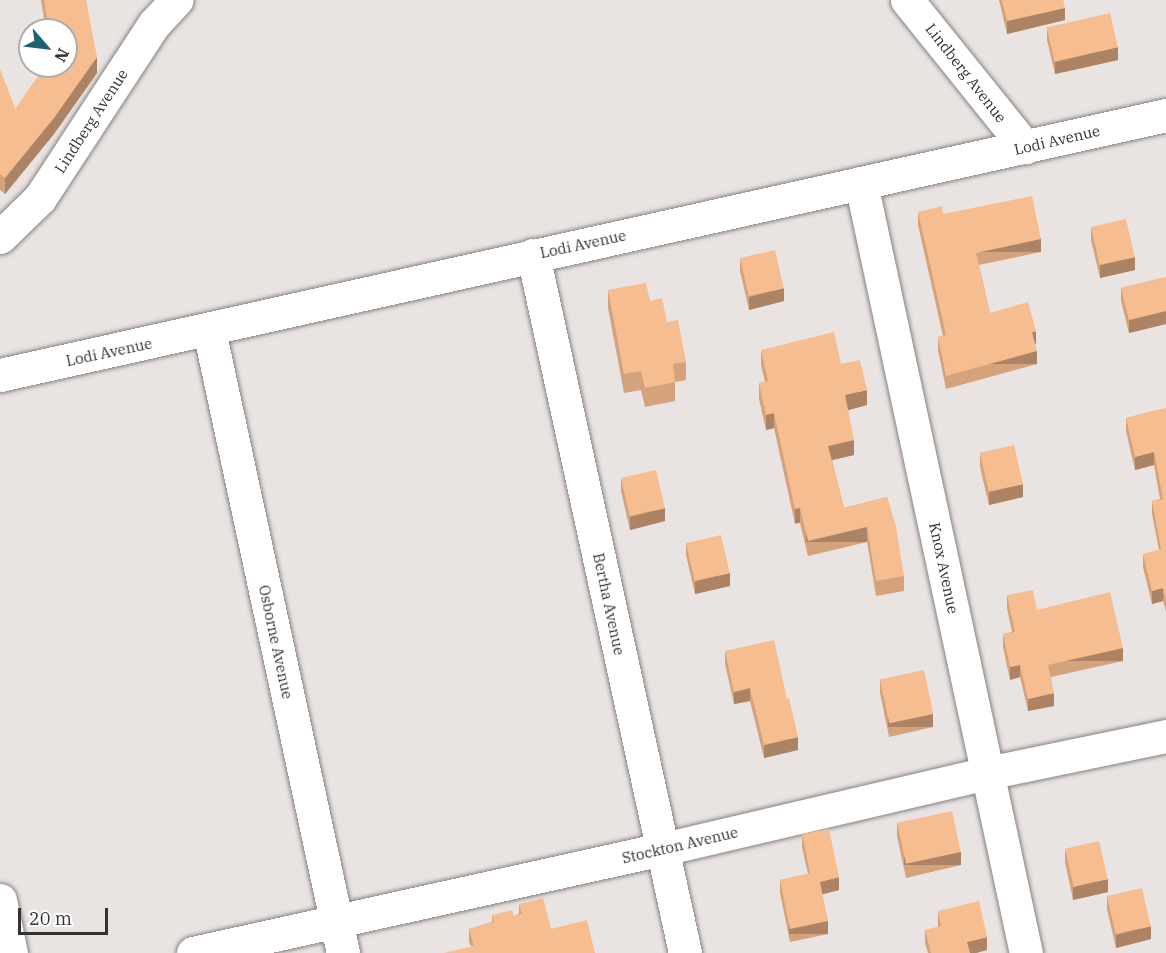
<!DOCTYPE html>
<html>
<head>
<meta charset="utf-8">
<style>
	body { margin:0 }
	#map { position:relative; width:1166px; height:953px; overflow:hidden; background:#e9e4e2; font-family:"IBM Plex Serif",serif }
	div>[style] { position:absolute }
	.roads { filter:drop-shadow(0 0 2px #878281) drop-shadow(0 0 2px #878281) }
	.minor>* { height:33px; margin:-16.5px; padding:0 16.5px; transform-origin:16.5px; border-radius:16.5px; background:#fff }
	.wall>* { inset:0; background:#d4a37c }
	.shaded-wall>* { inset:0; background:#ac8465; transform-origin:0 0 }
	.building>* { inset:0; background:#f6bd90; transform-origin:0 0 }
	span { translate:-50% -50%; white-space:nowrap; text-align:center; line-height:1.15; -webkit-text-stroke:5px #fff; paint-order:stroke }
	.street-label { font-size:15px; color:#333131 }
	.north { position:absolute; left:18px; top:18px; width:60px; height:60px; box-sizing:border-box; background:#fff; border:2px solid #adadad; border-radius:50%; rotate:118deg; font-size:16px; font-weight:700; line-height:24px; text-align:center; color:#333131 }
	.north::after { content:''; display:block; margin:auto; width:21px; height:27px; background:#1b6272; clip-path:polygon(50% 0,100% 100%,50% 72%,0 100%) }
	.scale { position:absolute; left:18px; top:908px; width:90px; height:27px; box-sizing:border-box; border:3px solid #333131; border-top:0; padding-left:8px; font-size:18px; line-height:21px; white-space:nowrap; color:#333131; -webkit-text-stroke:4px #fff; paint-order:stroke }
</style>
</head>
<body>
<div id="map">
	<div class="roads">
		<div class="minor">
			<i style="left:907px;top:0;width:189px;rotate:51.2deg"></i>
			<i style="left:861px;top:183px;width:787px;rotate:77.91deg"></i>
			<i style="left:0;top:237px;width:56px;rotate:-44.3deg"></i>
			<i style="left:40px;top:198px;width:208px;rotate:-56.8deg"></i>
			<i style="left:154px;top:24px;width:33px;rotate:-47deg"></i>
			<i style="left:533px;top:255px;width:714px;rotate:77.71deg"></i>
			<i style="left:209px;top:330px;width:637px;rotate:77.86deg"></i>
			<i style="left:0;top:375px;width:1195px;rotate:-12.57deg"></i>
			<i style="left:0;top:900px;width:54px;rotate:78.3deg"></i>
			<i style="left:193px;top:953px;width:481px;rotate:-12.5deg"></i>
			<i style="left:663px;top:849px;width:333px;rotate:-13.2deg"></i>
			<i style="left:987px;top:773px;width:183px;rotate:-11.7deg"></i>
		</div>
	</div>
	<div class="wall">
		<i style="clip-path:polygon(41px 0,86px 0,97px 73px,54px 134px,5px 194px,0 190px,0 70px,15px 109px,66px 66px,66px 30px,46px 30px)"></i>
		<i style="clip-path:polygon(999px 0,1063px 0,1065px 20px,1007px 34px)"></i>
		<i style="clip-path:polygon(1047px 27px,1118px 60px,1055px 74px,1047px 40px)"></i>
		<i style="clip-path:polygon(918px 212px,943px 214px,1041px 252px,979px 265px,990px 313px,1036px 344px,1035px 344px,1037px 364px,946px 389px,938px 350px,938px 337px,943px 336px,918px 225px)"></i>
		<i style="clip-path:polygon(1091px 227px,1135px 270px,1100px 278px,1091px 240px)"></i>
		<i style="clip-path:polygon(740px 258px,784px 301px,749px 310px,740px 271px)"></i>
		<i style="clip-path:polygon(1166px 277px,1166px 324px,1129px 333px,1121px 301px,1121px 288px)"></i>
		<i style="clip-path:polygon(608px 290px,650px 301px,667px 322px,686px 362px,686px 380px,675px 382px,675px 401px,645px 407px,641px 390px,624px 393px,608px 308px)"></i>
		<i style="clip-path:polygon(761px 350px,841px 364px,867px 405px,848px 410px,854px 455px,832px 460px,844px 508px,887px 497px,904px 576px,904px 591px,876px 596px,867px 542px,808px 556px,800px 523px,795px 524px,774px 428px,766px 430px,759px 399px,759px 383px,765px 382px,761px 365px)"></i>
		<i style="clip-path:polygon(1166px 408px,1166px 612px,1163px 601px,1152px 604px,1143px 567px,1143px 554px,1159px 550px,1152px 514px,1152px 501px,1160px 499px,1154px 465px,1135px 470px,1126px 431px,1126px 418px)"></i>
		<i style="clip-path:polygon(980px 454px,1023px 497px,989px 505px,980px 467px)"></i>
		<i style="clip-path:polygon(621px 478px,665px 521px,630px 530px,621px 491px)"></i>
		<i style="clip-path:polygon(686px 543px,730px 586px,695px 594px,686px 555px)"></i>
		<i style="clip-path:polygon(1007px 595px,1037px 610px,1123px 661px,1051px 677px,1054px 706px,1028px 711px,1020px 677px,1010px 680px,1003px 647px,1003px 634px,1012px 632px,1007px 608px)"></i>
		<i style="clip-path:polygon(725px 651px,798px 750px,764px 758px,750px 701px,734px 704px,725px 664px)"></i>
		<i style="clip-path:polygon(880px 680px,933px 727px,889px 737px,880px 693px)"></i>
		<i style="clip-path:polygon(897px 823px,961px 865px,906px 878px,897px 836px)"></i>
		<i style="clip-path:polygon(802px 834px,839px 890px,822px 894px,828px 934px,790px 942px,780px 893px,780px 880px,808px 874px,802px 847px)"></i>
		<i style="clip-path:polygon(1065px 849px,1108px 892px,1073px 900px,1065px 862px)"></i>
		<i style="clip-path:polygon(1107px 896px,1151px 939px,1116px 948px,1107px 909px)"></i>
		<i style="clip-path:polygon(519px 904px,551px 929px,595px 953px,471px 946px,469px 942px,469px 929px,492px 922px,492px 915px,514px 916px,519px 914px)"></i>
		<i style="clip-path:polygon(938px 911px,987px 950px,976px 953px,928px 953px,925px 943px,925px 930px,938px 927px)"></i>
	</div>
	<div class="shaded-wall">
		<i style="clip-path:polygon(1065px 8px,1065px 20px,1007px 34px,1007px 21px)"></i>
		<i style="clip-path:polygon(1118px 47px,1118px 60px,1055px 74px,1055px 62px)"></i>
		<i style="clip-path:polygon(97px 57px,97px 73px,54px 134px,5px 194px,5px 178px)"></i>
		<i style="left:1041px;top:239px;width:13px;height:66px;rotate:90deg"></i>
		<i style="clip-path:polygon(1135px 257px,1135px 270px,1100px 278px,1100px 265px)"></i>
		<i style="clip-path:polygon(784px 288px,784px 301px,749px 310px,749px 297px)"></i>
		<i style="clip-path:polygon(1166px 311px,1166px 324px,1129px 333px,1129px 320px)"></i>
		<i style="clip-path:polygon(1036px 331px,1036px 344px,1032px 345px,1032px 332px)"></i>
		<i style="left:1037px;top:351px;width:13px;height:94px;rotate:90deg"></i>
		<i style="clip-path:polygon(867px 390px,867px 405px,845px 411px,845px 395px)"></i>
		<i style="clip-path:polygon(774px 413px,774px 428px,766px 430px,766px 415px)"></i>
		<i style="clip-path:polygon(854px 440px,854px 455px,828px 461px,828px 446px)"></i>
		<i style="clip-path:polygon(1154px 452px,1154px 465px,1135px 470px,1135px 457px)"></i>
		<i style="clip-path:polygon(1023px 484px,1023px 497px,989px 505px,989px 492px)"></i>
		<i style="clip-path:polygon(665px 508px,665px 521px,630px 530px,630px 517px)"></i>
		<i style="left:800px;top:508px;width:15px;height:5px;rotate:90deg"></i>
		<i style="left:867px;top:527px;width:15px;height:61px;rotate:90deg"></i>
		<i style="clip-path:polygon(730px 573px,730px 586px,695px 594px,695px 581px)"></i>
		<i style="clip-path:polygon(1163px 588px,1163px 601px,1152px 604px,1152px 591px)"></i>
		<i style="left:1123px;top:648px;width:13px;height:77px;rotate:90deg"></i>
		<i style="clip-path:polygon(1020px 665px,1020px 677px,1010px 680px,1010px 667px)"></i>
		<i style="clip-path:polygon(750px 688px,750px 701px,734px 704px,734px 692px)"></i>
		<i style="clip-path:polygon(1054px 693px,1054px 706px,1028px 711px,1028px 699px)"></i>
		<i style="left:933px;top:714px;width:13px;height:45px;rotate:90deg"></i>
		<i style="clip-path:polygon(798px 737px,798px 750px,764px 758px,764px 745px)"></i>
		<i style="left:961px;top:852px;width:13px;height:57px;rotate:90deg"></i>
		<i style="clip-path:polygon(839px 877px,839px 890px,820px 895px,820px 882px)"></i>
		<i style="clip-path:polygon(1108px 879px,1108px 892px,1073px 900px,1073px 887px)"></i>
		<i style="left:828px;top:921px;width:13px;height:39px;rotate:90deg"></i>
		<i style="clip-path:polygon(1151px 926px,1151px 939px,1116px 948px,1116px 935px)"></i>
		<i style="clip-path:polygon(987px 937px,987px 950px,976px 953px,967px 953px,967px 942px)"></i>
	</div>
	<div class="building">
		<i style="clip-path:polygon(44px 0,86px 0,97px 57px,54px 118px,5px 178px,0 174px,0 70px,15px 109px,45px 66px,66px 66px,66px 30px,49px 30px)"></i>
		<i style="clip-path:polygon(1002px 0,1063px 0,1065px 8px,1007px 21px)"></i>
		<i style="left:1110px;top:13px;width:35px;height:65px;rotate:77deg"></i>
		<i style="clip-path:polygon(1032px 196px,1041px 239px,976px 253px,990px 313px,1028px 302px,1036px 331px,1032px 332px,1037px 351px,946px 376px,938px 337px,946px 335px,918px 212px,942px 206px,943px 214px)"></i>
		<i style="left:1126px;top:219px;width:39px;height:36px;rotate:77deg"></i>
		<i style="left:775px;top:250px;width:39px;height:36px;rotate:77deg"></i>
		<i style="clip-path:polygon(1166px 277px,1166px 311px,1129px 320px,1121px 288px)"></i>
		<i style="clip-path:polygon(646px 283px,650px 301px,662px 298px,667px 322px,678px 320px,686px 362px,673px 364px,675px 382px,645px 388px,641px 371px,624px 374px,608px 290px)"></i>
		<i style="clip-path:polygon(834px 332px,841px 364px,860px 360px,867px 390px,845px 395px,854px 440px,828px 446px,844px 508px,887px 497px,896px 526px,904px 576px,876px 581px,867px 527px,808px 541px,800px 508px,795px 509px,774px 413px,766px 415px,759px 383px,768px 381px,761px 350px)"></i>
		<i style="clip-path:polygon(1166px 408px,1166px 599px,1163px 588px,1152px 591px,1143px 554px,1161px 549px,1152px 501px,1163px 499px,1154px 452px,1135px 457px,1126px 418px)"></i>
		<i style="left:1014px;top:445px;width:40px;height:35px;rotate:77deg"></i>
		<i style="left:656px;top:470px;width:39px;height:36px;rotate:77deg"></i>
		<i style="left:721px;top:535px;width:39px;height:36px;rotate:77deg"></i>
		<i style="clip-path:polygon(1033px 590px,1037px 610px,1110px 592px,1123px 648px,1048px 665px,1054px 693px,1028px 699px,1020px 665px,1010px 667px,1003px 634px,1015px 632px,1007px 595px)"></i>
		<i style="clip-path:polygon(774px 640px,787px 699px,789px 698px,798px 737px,764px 745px,750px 688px,734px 692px,725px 651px)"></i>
		<i style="left:924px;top:670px;width:45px;height:45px;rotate:78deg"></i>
		<i style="left:952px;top:811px;width:42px;height:56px;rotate:78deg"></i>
		<i style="clip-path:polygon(829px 829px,839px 877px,820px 882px,828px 921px,790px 929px,780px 880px,810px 873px,802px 834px)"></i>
		<i style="left:1099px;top:841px;width:39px;height:35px;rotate:77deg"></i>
		<i style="left:1142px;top:888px;width:39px;height:36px;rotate:77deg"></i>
		<i style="clip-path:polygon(543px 898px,551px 929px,587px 920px,595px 953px,444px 953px,474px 946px,469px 929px,494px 922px,492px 915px,512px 910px,514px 916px,522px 914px,519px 904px)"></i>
		<i style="clip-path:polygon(979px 901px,987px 937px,967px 942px,970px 953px,931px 953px,925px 930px,941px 926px,938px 911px)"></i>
	</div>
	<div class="street-label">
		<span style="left:966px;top:73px;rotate:52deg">Lindberg Avenue</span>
		<span style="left:91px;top:121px;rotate:-57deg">Lindberg Avenue</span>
		<span style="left:1057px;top:140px;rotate:-13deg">Lodi Avenue</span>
		<span style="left:583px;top:244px;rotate:-12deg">Lodi Avenue</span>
		<span style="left:109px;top:352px;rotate:-12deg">Lodi Avenue</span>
		<span style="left:944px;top:568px;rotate:78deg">Knox Avenue</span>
		<span style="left:609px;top:604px;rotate:78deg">Bertha Avenue</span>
		<span style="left:276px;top:642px;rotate:78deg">Osborne Avenue</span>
		<span style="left:680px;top:845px;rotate:-13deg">Stockton Avenue</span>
	</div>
	<div class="north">N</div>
	<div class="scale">20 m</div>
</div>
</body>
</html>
